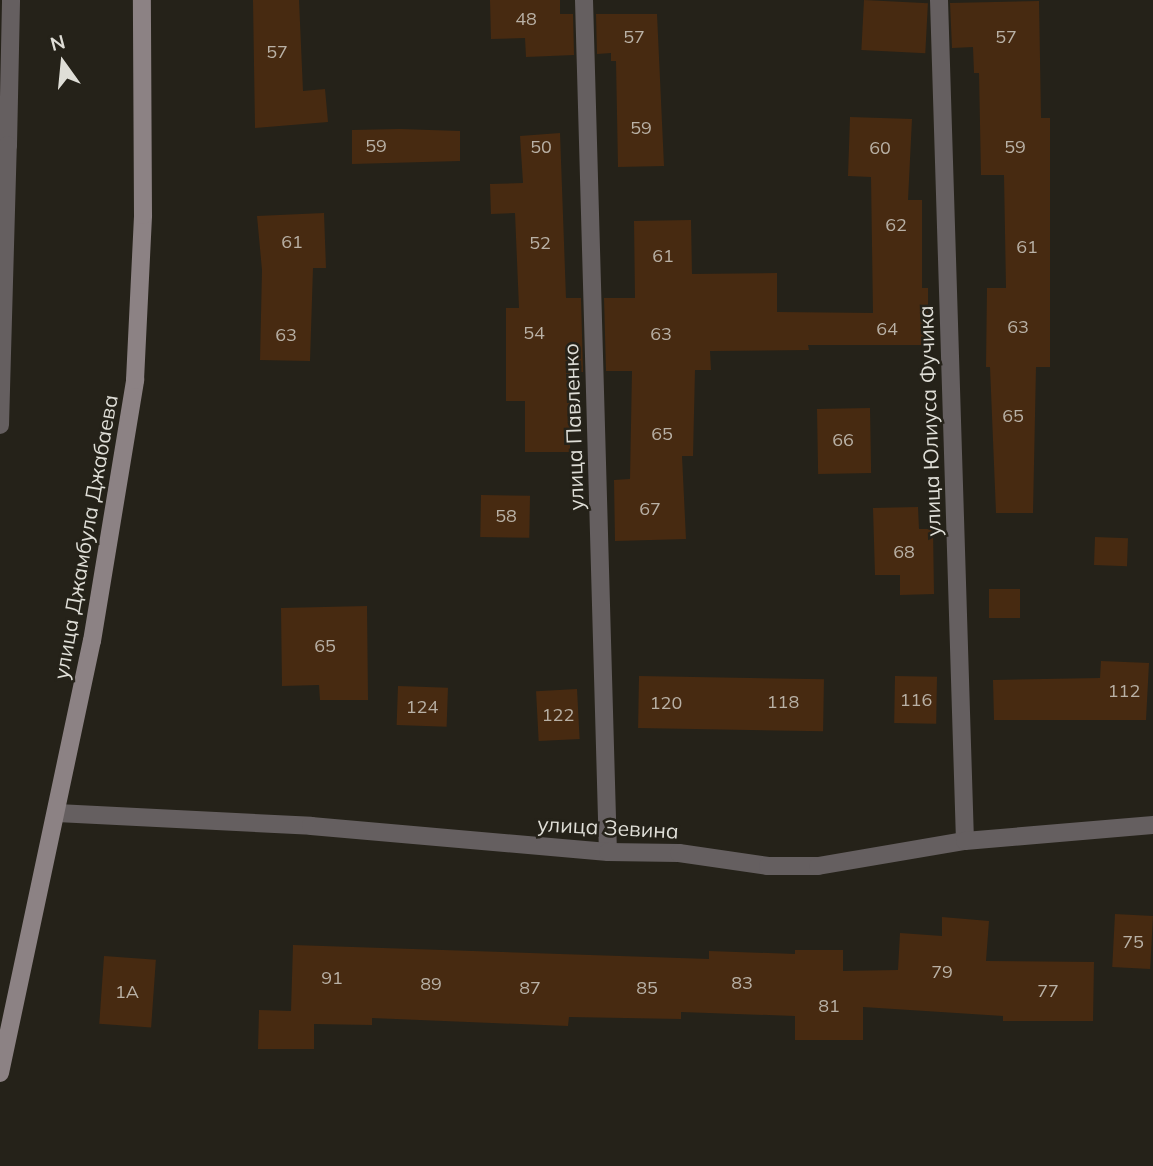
<!DOCTYPE html>
<html>
<head>
<meta charset="utf-8">
<style>
	body { margin:0 }
	#map { position:relative; width:1153px; height:1166px; overflow:hidden; background:#252219; font-family:Mulish,sans-serif }
	div>[style] { position:absolute }
	.building>* { inset:0; background:#472a11; transform-origin:0 0 }
	.lane>* { height:18px; margin:-9px; padding:0 9px; transform-origin:9px; border-radius:9px; background:#655f60 }
	.street>* { height:18px; margin:-9px; padding:0 9px; transform-origin:9px; border-radius:9px; background:#655f60 }
	.secondary>* { height:18px; margin:-9px; padding:0 9px; transform-origin:9px; border-radius:9px; background:#8c8284 }
	span { translate:-50% -50%; white-space:nowrap; text-align:center; line-height:1.15; -webkit-text-stroke:5px #252219; paint-order:stroke }
	.number-label { font-size:18px; color:#b9b1a6 }
	.number-label span { -webkit-text-stroke-width:0 }
	.street-label { font-size:21px; color:#dfded7 }
	.north { position:absolute; left:28px; top:28px; width:70px; height:70px; -webkit-text-stroke:5px #252219; paint-order:stroke; rotate:345deg; font-size:19px; font-weight:700; line-height:28px; text-align:center; color:#dfded7 }
	.north::after { content:''; display:block; margin:auto; width:24px; height:32px; background:#dfded7; clip-path:polygon(50% 0,100% 100%,50% 72%,0 100%) }
</style>
</head>
<body>
<div id="map">
	<div class="building">
		<i style="clip-path:polygon(253px 0,299px 0,303px 91px,325px 89px,328px 122px,255px 128px)"></i>
		<i style="clip-path:polygon(490px 0,560px 0,560px 14px,573px 14px,574px 55px,526px 57px,525px 38px,491px 39px)"></i>
		<i style="left:864px;top:0;width:64px;height:50px;rotate:3deg"></i>
		<i style="clip-path:polygon(1039px 1px,1041px 118px,1050px 118px,1050px 367px,1036px 367px,1033px 513px,996px 513px,990px 367px,986px 367px,987px 288px,1006px 288px,1004px 175px,981px 175px,979px 73px,974px 73px,973px 47px,952px 48px,950px 3px)"></i>
		<i style="clip-path:polygon(596px 14px,657px 14px,664px 166px,618px 167px,616px 61px,611px 61px,611px 53px,597px 54px)"></i>
		<i style="clip-path:polygon(850px 117px,912px 119px,908px 200px,922px 200px,922px 288px,928px 288px,928px 345px,808px 345px,809px 350px,710px 351px,711px 370px,695px 370px,693px 456px,682px 456px,686px 539px,615px 541px,614px 480px,630px 479px,632px 371px,606px 371px,604px 298px,635px 298px,634px 221px,691px 220px,692px 274px,777px 273px,777px 312px,873px 313px,871px 177px,848px 176px)"></i>
		<i style="clip-path:polygon(400px 129px,460px 131px,460px 161px,352px 164px,352px 130px)"></i>
		<i style="clip-path:polygon(560px 133px,566px 298px,581px 298px,583px 372px,571px 372px,570px 452px,525px 452px,525px 401px,506px 401px,506px 308px,519px 308px,515px 213px,491px 214px,490px 184px,523px 183px,520px 136px)"></i>
		<i style="clip-path:polygon(324px 213px,326px 268px,313px 268px,310px 361px,260px 360px,262px 270px,257px 216px)"></i>
		<i style="left:870px;top:408px;width:65px;height:53px;rotate:89deg"></i>
		<i style="left:481px;top:495px;width:49px;height:42px;rotate:1deg"></i>
		<i style="clip-path:polygon(918px 507px,919px 529px,933px 529px,934px 594px,900px 595px,900px 575px,875px 575px,873px 508px)"></i>
		<i style="left:1095px;top:537px;width:33px;height:28px;rotate:2deg"></i>
		<i style="left:989px;top:589px;width:31px;height:29px"></i>
		<i style="clip-path:polygon(367px 606px,368px 700px,320px 700px,319px 685px,282px 686px,281px 608px)"></i>
		<i style="clip-path:polygon(1101px 661px,1149px 663px,1146px 720px,994px 720px,993px 680px,1100px 678px)"></i>
		<i style="left:639px;top:676px;width:185px;height:52px;rotate:1deg"></i>
		<i style="left:895px;top:676px;width:42px;height:47px;rotate:1deg"></i>
		<i style="left:398px;top:686px;width:50px;height:39px;rotate:2deg"></i>
		<i style="left:577px;top:689px;width:50px;height:41px;rotate:87deg"></i>
		<i style="left:1115px;top:914px;width:38px;height:53px;rotate:3deg"></i>
		<i style="clip-path:polygon(942px 917px,989px 921px,986px 961px,1094px 962px,1093px 1021px,1003px 1021px,1003px 1016px,863px 1007px,863px 1040px,795px 1040px,795px 1016px,681px 1012px,681px 1019px,569px 1017px,568px 1026px,372px 1018px,372px 1025px,314px 1024px,314px 1049px,258px 1049px,259px 1010px,291px 1011px,293px 945px,709px 959px,709px 951px,795px 954px,795px 950px,843px 950px,843px 971px,898px 970px,900px 933px,942px 936px)"></i>
		<i style="left:104px;top:956px;width:52px;height:68px;rotate:4deg"></i>
	</div>
	<div class="lane">
		<i style="left:0;top:144px;width:8px;rotate:7deg"></i>
		<i style="left:8px;top:145px;width:145px;rotate:-88.8deg"></i>
		<i style="left:0;top:425px;width:280px;rotate:-88.4deg"></i>
	</div>
	<div class="street">
		<i style="left:584px;top:0;width:852px;rotate:88.39deg"></i>
		<i style="left:939px;top:0;width:841px;rotate:88.23deg"></i>
		<i style="left:57px;top:813px;width:254px;rotate:2.9deg"></i>
		<i style="left:311px;top:826px;width:298px;rotate:5deg"></i>
		<i style="left:608px;top:852px;width:71px;rotate:0.8deg"></i>
		<i style="left:679px;top:853px;width:90px;rotate:8.3deg"></i>
		<i style="left:768px;top:866px;width:50px"></i>
		<i style="left:818px;top:866px;width:149px;rotate:-9.7deg"></i>
		<i style="left:965px;top:841px;width:189px;rotate:-4.9deg"></i>
	</div>
	<div class="secondary">
		<i style="left:0;top:1073px;width:442px;rotate:-78deg"></i>
		<i style="left:92px;top:641px;width:265px;rotate:-80.6deg"></i>
		<i style="left:135px;top:380px;width:165px;rotate:-87.2deg"></i>
		<i style="left:143px;top:215px;width:215px;rotate:-90.3deg"></i>
	</div>
	<div class="number-label">
		<span style="left:526px;top:19px">48</span>
		<span style="left:634px;top:37px">57</span>
		<span style="left:1006px;top:37px">57</span>
		<span style="left:277px;top:52px">57</span>
		<span style="left:641px;top:128px">59</span>
		<span style="left:376px;top:146px">59</span>
		<span style="left:541px;top:147px">50</span>
		<span style="left:1015px;top:147px">59</span>
		<span style="left:880px;top:148px">60</span>
		<span style="left:896px;top:225px">62</span>
		<span style="left:292px;top:242px">61</span>
		<span style="left:540px;top:243px">52</span>
		<span style="left:1027px;top:247px">61</span>
		<span style="left:663px;top:256px">61</span>
		<span style="left:1018px;top:327px">63</span>
		<span style="left:887px;top:329px">64</span>
		<span style="left:534px;top:333px">54</span>
		<span style="left:661px;top:334px">63</span>
		<span style="left:286px;top:335px">63</span>
		<span style="left:1013px;top:416px">65</span>
		<span style="left:662px;top:434px">65</span>
		<span style="left:843px;top:440px">66</span>
		<span style="left:650px;top:509px">67</span>
		<span style="left:506px;top:516px">58</span>
		<span style="left:904px;top:552px">68</span>
		<span style="left:325px;top:646px">65</span>
		<span style="left:1124px;top:691px">112</span>
		<span style="left:916px;top:700px">116</span>
		<span style="left:783px;top:702px">118</span>
		<span style="left:666px;top:703px">120</span>
		<span style="left:422px;top:707px">124</span>
		<span style="left:558px;top:715px">122</span>
		<span style="left:1133px;top:942px">75</span>
		<span style="left:942px;top:972px">79</span>
		<span style="left:332px;top:978px">91</span>
		<span style="left:742px;top:983px">83</span>
		<span style="left:431px;top:984px">89</span>
		<span style="left:530px;top:988px">87</span>
		<span style="left:647px;top:988px">85</span>
		<span style="left:1048px;top:991px">77</span>
		<span style="left:127px;top:992px">1А</span>
		<span style="left:829px;top:1006px">81</span>
	</div>
	<div class="street-label">
		<span style="left:929px;top:421px;rotate:-92deg">улица Юлиуса Фучика</span>
		<span style="left:573px;top:427px;rotate:-92deg">улица Павленко</span>
		<span style="left:85px;top:537px;rotate:-80deg">улица Джамбула Джабаева</span>
		<span style="left:608px;top:827px;rotate:3deg">улица Зевина</span>
	</div>
	<div class="north">N</div>
</div>
</body>
</html>
